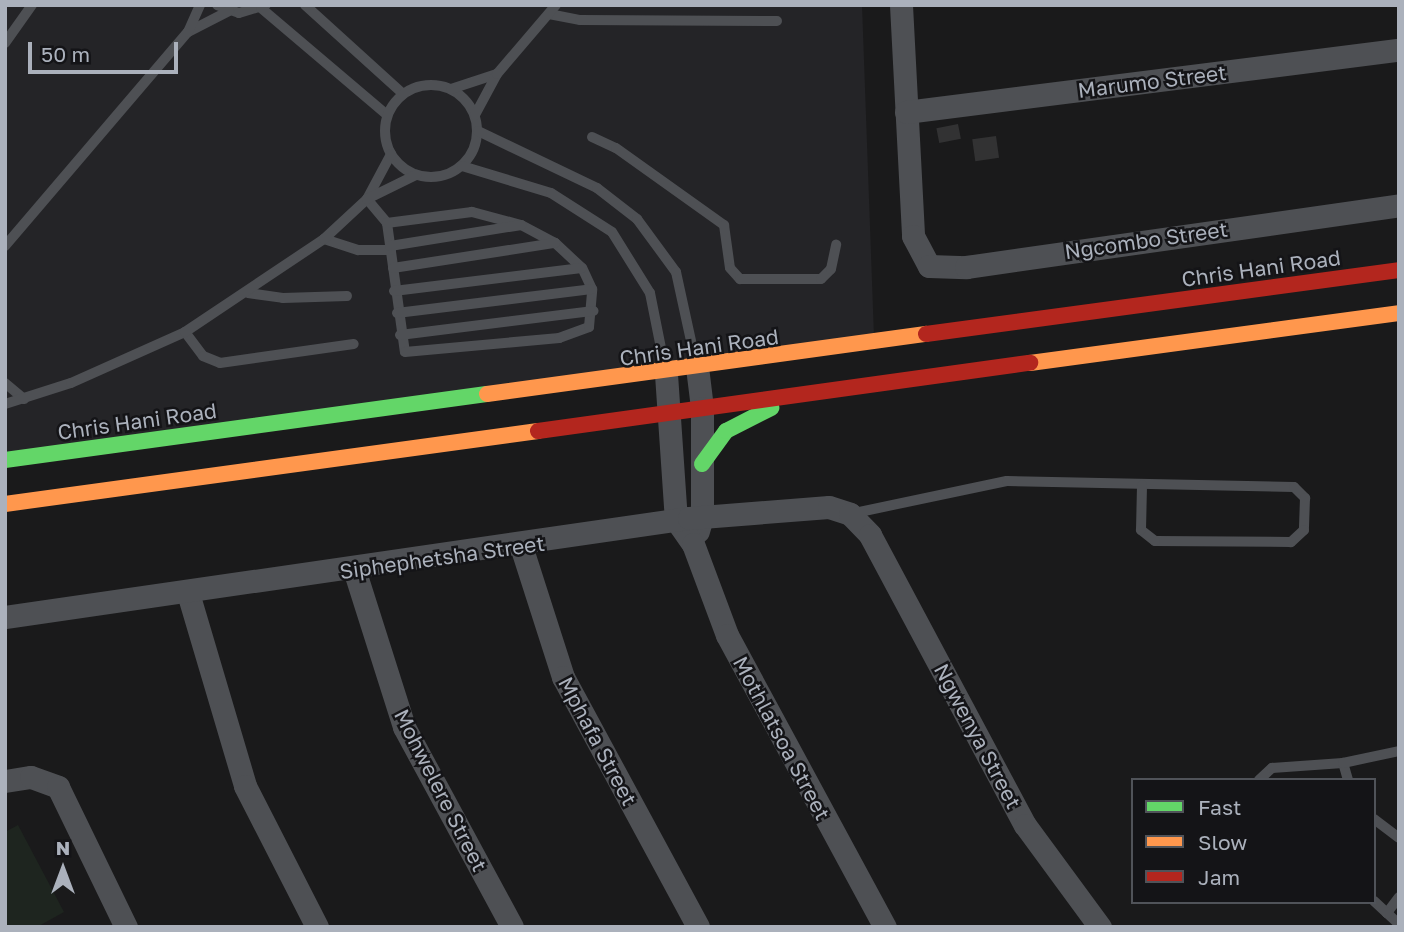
<!DOCTYPE html>
<html>
<head>
<meta charset="utf-8">
<style>
	body { margin:0 }
	#map { position:relative; width:1404px; height:932px; overflow:hidden; background:#1a1a1b; font-family:"Golos Text",sans-serif }
	div>[style] { position:absolute }
	.built>* { inset:0; background:#242427 }
	.green>* { inset:0; background:#1e251f }
	.building>* { inset:0; background:#323233; transform-origin:0 0 }
	.lane>* { height:10px; margin:-5px; padding:0 5px; transform-origin:5px; border-radius:5px; background:#4e5054 }
	.lane>.ring { margin:-5px; padding:0; box-sizing:content-box; background:none; border:10px solid #4e5054; border-radius:50% }
	.street>* { height:23px; margin:-11.5px; padding:0 11.5px; transform-origin:11.5px; border-radius:11.5px; background:#4e5054 }
	.fast>* { height:16px; margin:-8px; padding:0 8px; transform-origin:8px; border-radius:8px; background:#63d668 }
	.slow>* { height:16px; margin:-8px; padding:0 8px; transform-origin:8px; border-radius:8px; background:#ff974d }
	.jam>* { height:16px; margin:-8px; padding:0 8px; transform-origin:8px; border-radius:8px; background:#b3261e }
	span { translate:-50% -50%; white-space:nowrap; text-align:center; line-height:1.15; -webkit-text-stroke:5px #141417; paint-order:stroke }
	.street-label { font-size:21px; color:#abb1bc }
	.frame { position:absolute; inset:0; border:7px solid #abb1bc; pointer-events:none }
	.legend { position:absolute; left:1131px; top:778px; width:245px; height:126px; box-sizing:border-box; background:#141417; border:2px solid #505359; margin:0; padding:9px 12px; list-style:none; font-size:21px; color:#abb1bc }
	.legend li { display:flex; align-items:center; gap:14px; height:35px }
	.legend b { width:35px; border:2px solid #505359 }
	.north { position:absolute; left:28px; top:834px; width:70px; height:70px; -webkit-text-stroke:5px #141417; paint-order:stroke; rotate:0deg; font-size:19px; font-weight:700; line-height:28px; text-align:center; color:#abb1bc }
	.north::after { content:''; display:block; margin:auto; width:24px; height:32px; background:#abb1bc; clip-path:polygon(50% 0,100% 100%,50% 72%,0 100%) }
	.scale { position:absolute; left:28px; top:42px; width:150px; height:32px; box-sizing:border-box; border:4px solid #abb1bc; border-top:0; padding-left:9px; font-size:21px; line-height:24px; white-space:nowrap; color:#abb1bc; -webkit-text-stroke:5px #141417; paint-order:stroke }
</style>
</head>
<body>
<div id="map">
	<div class="built">
		<i style="clip-path:polygon(5px 5px,862px 5px,874px 337px,5px 457px)"></i>
	</div>
	<div class="green">
		<i style="clip-path:polygon(18px 825px,64px 912px,37px 927px,5px 927px,5px 832px)"></i>
	</div>
	<div class="building">
		<i style="left:958px;top:124px;width:15px;height:22px;rotate:79deg"></i>
		<i style="left:996px;top:136px;width:22px;height:24px;rotate:82deg"></i>
	</div>
	<div class="lane">
		<i style="left:217px;top:5px;width:23px;rotate:20deg"></i>
		<i style="left:239px;top:13px;width:28px;rotate:-17deg"></i>
		<i style="left:305px;top:5px;width:132px;rotate:42.2deg"></i>
		<i style="left:261px;top:8px;width:165px;rotate:40.3deg"></i>
		<i style="left:549px;top:14px;width:32px;rotate:11deg"></i>
		<i style="left:580px;top:20px;width:197px;rotate:0.3deg"></i>
		<i style="left:188px;top:32px;width:46px;rotate:-27.1deg"></i>
		<i style="left:5px;top:43px;width:47px;rotate:-54.6deg"></i>
		<i class="ring" style="left:385px;top:85px;width:82px;height:82px"></i>
		<i style="left:451px;top:89px;width:48px;rotate:-18.1deg"></i>
		<i style="left:475px;top:115px;width:47px;rotate:-61.8deg"></i>
		<i style="left:497px;top:74px;width:91px;rotate:-49.5deg"></i>
		<i style="left:478px;top:131px;width:132px;rotate:25.6deg"></i>
		<i style="left:597px;top:188px;width:51px;rotate:37.8deg"></i>
		<i style="left:637px;top:219px;width:66px;rotate:53.7deg"></i>
		<i style="left:676px;top:272px;width:94px;rotate:77.7deg"></i>
		<i style="left:592px;top:137px;width:26px;rotate:25deg"></i>
		<i style="left:616px;top:148px;width:133px;rotate:35.5deg"></i>
		<i style="left:724px;top:225px;width:43px;rotate:82.1deg"></i>
		<i style="left:730px;top:268px;width:15px;rotate:48deg"></i>
		<i style="left:740px;top:279px;width:81px"></i>
		<i style="left:821px;top:279px;width:14px;rotate:-45deg"></i>
		<i style="left:831px;top:269px;width:25px;rotate:-78deg"></i>
		<i style="left:462px;top:166px;width:93px;rotate:16.9deg"></i>
		<i style="left:551px;top:193px;width:72px;rotate:32.6deg"></i>
		<i style="left:612px;top:232px;width:72px;rotate:58.1deg"></i>
		<i style="left:650px;top:293px;width:76px;rotate:78.7deg"></i>
		<i style="left:367px;top:199px;width:31px;rotate:50deg"></i>
		<i style="left:387px;top:223px;width:130px;rotate:82.1deg"></i>
		<i style="left:405px;top:352px;width:155px;rotate:-5.2deg"></i>
		<i style="left:559px;top:338px;width:32px;rotate:-20deg"></i>
		<i style="left:589px;top:327px;width:38px;rotate:-85deg"></i>
		<i style="left:592px;top:289px;width:23px;rotate:-115deg"></i>
		<i style="left:582px;top:268px;width:37px;rotate:-137deg"></i>
		<i style="left:555px;top:243px;width:38px;rotate:-152deg"></i>
		<i style="left:521px;top:225px;width:51px;rotate:-165.1deg"></i>
		<i style="left:472px;top:212px;width:86px;rotate:172.6deg"></i>
		<i style="left:367px;top:199px;width:51px;rotate:-61.9deg"></i>
		<i style="left:324px;top:239px;width:36px;rotate:18deg"></i>
		<i style="left:358px;top:250px;width:33px"></i>
		<i style="left:5px;top:246px;width:282px;rotate:-49.5deg"></i>
		<i style="left:188px;top:32px;width:30px;rotate:-66deg"></i>
		<i style="left:390px;top:246px;width:133px;rotate:-9.1deg"></i>
		<i style="left:393px;top:268px;width:164px;rotate:-8.8deg"></i>
		<i style="left:394px;top:291px;width:189px;rotate:-7deg"></i>
		<i style="left:248px;top:293px;width:35px;rotate:8deg"></i>
		<i style="left:283px;top:298px;width:64px;rotate:-1.8deg"></i>
		<i style="left:397px;top:313px;width:196px;rotate:-7deg"></i>
		<i style="left:185px;top:332px;width:30px;rotate:53deg"></i>
		<i style="left:203px;top:356px;width:18px;rotate:22deg"></i>
		<i style="left:220px;top:363px;width:135px;rotate:-8.1deg"></i>
		<i style="left:400px;top:335px;width:195px;rotate:-7.1deg"></i>
		<i style="left:5px;top:383px;width:25px;rotate:40deg"></i>
		<i style="left:5px;top:404px;width:69px;rotate:-17.7deg"></i>
		<i style="left:71px;top:383px;width:125px;rotate:-24.1deg"></i>
		<i style="left:185px;top:332px;width:167px;rotate:-33.8deg"></i>
		<i style="left:324px;top:239px;width:59px;rotate:-42.9deg"></i>
		<i style="left:367px;top:199px;width:55px;rotate:-26.1deg"></i>
		<i style="left:850px;top:514px;width:160px;rotate:-11.9deg"></i>
		<i style="left:1007px;top:481px;width:287px;rotate:1.2deg"></i>
		<i style="left:1294px;top:487px;width:16px;rotate:45deg"></i>
		<i style="left:1305px;top:498px;width:32px;rotate:92deg"></i>
		<i style="left:1304px;top:530px;width:18px;rotate:137deg"></i>
		<i style="left:1291px;top:542px;width:136px;rotate:-179.6deg"></i>
		<i style="left:1155px;top:541px;width:18px;rotate:-142deg"></i>
		<i style="left:1141px;top:530px;width:45px;rotate:-88.7deg"></i>
		<i style="left:1259px;top:780px;width:18px;rotate:-43deg"></i>
		<i style="left:1272px;top:768px;width:71px;rotate:-4deg"></i>
		<i style="left:1348px;top:780px;width:18px;rotate:-106deg"></i>
		<i style="left:1343px;top:763px;width:57px;rotate:-12.1deg"></i>
		<i style="left:1374px;top:819px;width:31px;rotate:37deg"></i>
		<i style="left:1399px;top:897px;width:20px;rotate:127deg"></i>
		<i style="left:1387px;top:913px;width:16px;rotate:43deg"></i>
		<i style="left:1374px;top:901px;width:18px;rotate:43deg"></i>
	</div>
	<div class="street">
		<i style="left:901px;top:5px;width:231px;rotate:87deg"></i>
		<i style="left:913px;top:236px;width:34px;rotate:62deg"></i>
		<i style="left:929px;top:266px;width:37px;rotate:2deg"></i>
		<i style="left:966px;top:267px;width:437px;rotate:-8.1deg"></i>
		<i style="left:906px;top:112px;width:497px;rotate:-7.2deg"></i>
		<i style="left:697px;top:367px;width:41px;rotate:83deg"></i>
		<i style="left:702px;top:408px;width:109px;rotate:90deg"></i>
		<i style="left:702px;top:517px;width:15px;rotate:106deg"></i>
		<i style="left:666px;top:374px;width:146px;rotate:86.1deg"></i>
		<i style="left:676px;top:520px;width:29px;rotate:55deg"></i>
		<i style="left:693px;top:544px;width:97px;rotate:69.5deg"></i>
		<i style="left:727px;top:635px;width:332px;rotate:61.6deg"></i>
		<i style="left:521px;top:546px;width:138px;rotate:72.2deg"></i>
		<i style="left:563px;top:677px;width:284px;rotate:61.6deg"></i>
		<i style="left:354px;top:569px;width:166px;rotate:72.4deg"></i>
		<i style="left:404px;top:727px;width:227px;rotate:61.6deg"></i>
		<i style="left:188px;top:593px;width:201px;rotate:73.5deg"></i>
		<i style="left:245px;top:786px;width:158px;rotate:62.9deg"></i>
		<i style="left:5px;top:617px;width:691px;rotate:-8.24deg"></i>
		<i style="left:689px;top:518px;width:140px;rotate:-4.5deg"></i>
		<i style="left:829px;top:507px;width:22px;rotate:18deg"></i>
		<i style="left:850px;top:514px;width:29px;rotate:46deg"></i>
		<i style="left:870px;top:535px;width:329px;rotate:61.9deg"></i>
		<i style="left:1025px;top:825px;width:127px;rotate:53.7deg"></i>
		<i style="left:5px;top:781px;width:26px;rotate:-9deg"></i>
		<i style="left:31px;top:777px;width:29px;rotate:20deg"></i>
		<i style="left:58px;top:787px;width:156px;rotate:64.1deg"></i>
	</div>
	<div class="fast">
		<i style="left:5px;top:460px;width:486px;rotate:-7.8deg"></i>
		<i style="left:702px;top:464px;width:41px;rotate:-54deg"></i>
		<i style="left:726px;top:431px;width:51px;rotate:-27.1deg"></i>
	</div>
	<div class="slow">
		<i style="left:1030px;top:363px;width:372px;rotate:-7.7deg"></i>
		<i style="left:487px;top:394px;width:443px;rotate:-7.8deg"></i>
		<i style="left:5px;top:504px;width:538px;rotate:-7.8deg"></i>
	</div>
	<div class="jam">
		<i style="left:926px;top:334px;width:477px;rotate:-7.7deg"></i>
		<i style="left:538px;top:431px;width:497px;rotate:-7.9deg"></i>
	</div>
	<div class="street-label">
		<span style="left:1152px;top:81px;rotate:-7deg">Marumo Street</span>
		<span style="left:1146px;top:240px;rotate:-8deg">Ngcombo Street</span>
		<span style="left:1261px;top:268px;rotate:-8deg">Chris Hani Road</span>
		<span style="left:699px;top:347px;rotate:-8deg">Chris Hani Road</span>
		<span style="left:137px;top:421px;rotate:-8deg">Chris Hani Road</span>
		<span style="left:442px;top:557px;rotate:-8deg">Siphephetsha Street</span>
		<span style="left:978px;top:736px;rotate:62deg">Ngwenya Street</span>
		<span style="left:782px;top:738px;rotate:62deg">Mothlatsoa Street</span>
		<span style="left:598px;top:741px;rotate:62deg">Mphafa Street</span>
		<span style="left:441px;top:790px;rotate:63deg">Mohwelere Street</span>
	</div>
	<div class="frame"></div>
	<ul class="legend">
	<li><b style="height:9px;background:#63d668"></b>Fast</li>
	<li><b style="height:9px;background:#ff974d"></b>Slow</li>
	<li><b style="height:9px;background:#b3261e"></b>Jam</li>
	</ul>
	<div class="north">N</div>
	<div class="scale">50 m</div>
</div>
</body>
</html>
